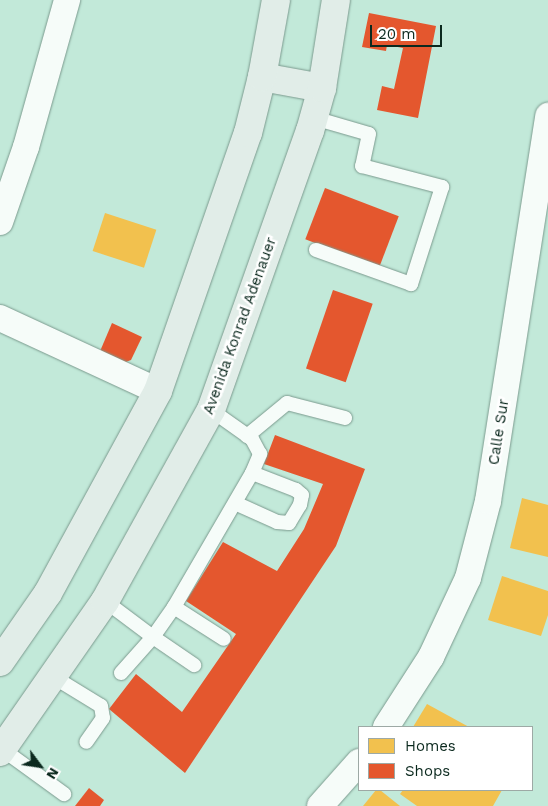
<!DOCTYPE html>
<html>
<head>
<meta charset="utf-8">
<style>
	body { margin:0 }
	#map { position:relative; width:548px; height:806px; overflow:hidden; background:#c2e9d9; font-family:"Work Sans",sans-serif }
	div>[style] { position:absolute }
	.homes>* { inset:0; background:#f2c14e; transform-origin:0 0 }
	.shops>* { inset:0; background:#e4572e; transform-origin:0 0 }
	.roads { filter:drop-shadow(0 0 1px #7b9a8e) drop-shadow(0 0 1px #7b9a8e) }
	.service>* { height:14px; margin:-7px; padding:0 7px; transform-origin:7px; border-radius:7px; background:#f6fcf9 }
	.minor>* { height:26px; margin:-13px; padding:0 13px; transform-origin:13px; border-radius:13px; background:#f6fcf9 }
	.primary>* { height:28px; margin:-14px; padding:0 14px; transform-origin:14px; border-radius:14px; background:#e1ede8 }
	span { translate:-50% -50%; white-space:nowrap; text-align:center; line-height:1.15; -webkit-text-stroke:5px #fff; paint-order:stroke }
	.street-label { font-size:15px; color:#0b291e }
	.legend { position:absolute; left:358px; top:726px; width:175px; height:65px; box-sizing:border-box; background:#fff; border:1px solid #9da9a5; margin:0; padding:6px 9px; list-style:none; font-size:15px; color:#0b291e }
	.legend li { display:flex; align-items:center; gap:10px; height:25px }
	.legend b { width:25px; border:1px solid #9da9a5 }
	.north { position:absolute; left:15px; top:741px; width:50px; height:50px; -webkit-text-stroke:4px #fff; paint-order:stroke; rotate:121deg; font-size:14px; font-weight:700; line-height:20px; text-align:center; color:#0b291e }
	.north::after { content:''; display:block; margin:auto; width:18px; height:22px; background:#0b291e; clip-path:polygon(50% 0,100% 100%,50% 72%,0 100%) }
	.scale { position:absolute; left:370px; top:25px; width:72px; height:22px; box-sizing:border-box; border:2px solid #0b291e; border-top:0; padding-left:6px; font-size:15px; line-height:18px; white-space:nowrap; color:#0b291e; -webkit-text-stroke:4px #fff; paint-order:stroke }
</style>
</head>
<body>
<div id="map">
	<div class="homes">
		<i style="left:105px;top:213px;width:54px;height:40px;rotate:18deg"></i>
		<i style="clip-path:polygon(522px 498px,548px 505px,548px 557px,510px 548px)"></i>
		<i style="clip-path:polygon(502px 576px,548px 591px,548px 615px,541px 636px,488px 620px)"></i>
		<i style="clip-path:polygon(427px 704px,469px 727px,413px 727px)"></i>
		<i style="clip-path:polygon(376px 790px,380px 790px,400px 806px,363px 806px)"></i>
		<i style="clip-path:polygon(403px 790px,502px 790px,493px 806px,417px 806px,400px 794px)"></i>
	</div>
	<div class="shops">
		<i style="clip-path:polygon(369px 13px,436px 26px,418px 118px,377px 110px,382px 86px,394px 89px,403px 48px,387px 45px,386px 51px,362px 47px)"></i>
		<i style="left:325px;top:188px;width:79px;height:55px;rotate:21deg"></i>
		<i style="left:333px;top:290px;width:42px;height:83px;rotate:19deg"></i>
		<i style="clip-path:polygon(112px 323px,142px 337px,131px 360px,118px 365px,98px 356px)"></i>
		<i style="clip-path:polygon(275px 435px,365px 469px,336px 546px,185px 773px,109px 709px,136px 674px,182px 712px,236px 634px,186px 601px,223px 542px,277px 571px,304px 529px,323px 484px,264px 464px)"></i>
		<i style="clip-path:polygon(89px 788px,104px 800px,100px 806px,75px 806px)"></i>
	</div>
	<div class="roads">
		<div class="service">
			<i style="left:314px;top:118px;width:57px;rotate:16.2deg"></i>
			<i style="left:369px;top:134px;width:33px;rotate:102deg"></i>
			<i style="left:362px;top:166px;width:83px;rotate:14.7deg"></i>
			<i style="left:442px;top:187px;width:102px;rotate:107.7deg"></i>
			<i style="left:411px;top:284px;width:101px;rotate:-160.3deg"></i>
			<i style="left:247px;top:436px;width:52px;rotate:-39.5deg"></i>
			<i style="left:287px;top:403px;width:60px;rotate:14.5deg"></i>
			<i style="left:235px;top:503px;width:46px;rotate:24.3deg"></i>
			<i style="left:277px;top:522px;width:12px;rotate:5deg"></i>
			<i style="left:289px;top:523px;width:21px;rotate:-59deg"></i>
			<i style="left:300px;top:505px;width:10px;rotate:-79deg"></i>
			<i style="left:302px;top:495px;width:8px;rotate:-140deg"></i>
			<i style="left:296px;top:490px;width:47px;rotate:-158.9deg"></i>
			<i style="left:105px;top:601px;width:60px;rotate:36.9deg"></i>
			<i style="left:153px;top:637px;width:37px;rotate:-55deg"></i>
			<i style="left:174px;top:607px;width:155px;rotate:-59.8deg"></i>
			<i style="left:252px;top:473px;width:21px;rotate:-67deg"></i>
			<i style="left:260px;top:454px;width:17px;rotate:-118deg"></i>
			<i style="left:252px;top:439px;width:50px;rotate:-144.7deg"></i>
			<i style="left:174px;top:607px;width:59px;rotate:32.6deg"></i>
			<i style="left:121px;top:673px;width:48px;rotate:-48.4deg"></i>
			<i style="left:153px;top:637px;width:50px;rotate:34.3deg"></i>
			<i style="left:52px;top:676px;width:57px;rotate:31.5deg"></i>
			<i style="left:101px;top:706px;width:12px;rotate:81deg"></i>
			<i style="left:103px;top:718px;width:29px;rotate:125deg"></i>
			<i style="left:2px;top:749px;width:77px;rotate:36deg"></i>
		</div>
		<div class="minor">
			<i style="left:0;top:222px;width:79px;rotate:-70.9deg"></i>
			<i style="left:26px;top:147px;width:153px;rotate:-74.4deg"></i>
			<i style="left:0;top:318px;width:174px;rotate:24.8deg"></i>
			<i style="left:386px;top:727px;width:83px;rotate:-57.3deg"></i>
			<i style="left:431px;top:657px;width:87px;rotate:-64.9deg"></i>
			<i style="left:468px;top:578px;width:80px;rotate:-75.4deg"></i>
			<i style="left:488px;top:501px;width:390px;rotate:-81.1deg"></i>
			<i style="left:320px;top:806px;width:59px;rotate:-48.4deg"></i>
		</div>
		<div class="primary">
			<i style="left:262px;top:77px;width:61px;rotate:10.4deg"></i>
			<i style="left:0;top:662px;width:84px;rotate:-55.2deg"></i>
			<i style="left:48px;top:593px;width:230px;rotate:-61.4deg"></i>
			<i style="left:158px;top:391px;width:273px;rotate:-70.8deg"></i>
			<i style="left:248px;top:133px;width:58px;rotate:-76deg"></i>
			<i style="left:262px;top:77px;width:78px;rotate:-79.7deg"></i>
			<i style="left:0;top:752px;width:184px;rotate:-55.2deg"></i>
			<i style="left:105px;top:601px;width:218px;rotate:-61deg"></i>
			<i style="left:211px;top:410px;width:296px;rotate:-70.5deg"></i>
			<i style="left:310px;top:131px;width:45px;rotate:-74.4deg"></i>
			<i style="left:322px;top:88px;width:89px;rotate:-81deg"></i>
		</div>
	</div>
	<div class="street-label">
		<span style="left:240px;top:326px;rotate:-70deg">Avenida Konrad Adenauer</span>
		<span style="left:499px;top:432px;rotate:-81deg">Calle Sur</span>
	</div>
	<ul class="legend">
	<li><b style="height:14px;background:#f2c14e"></b>Homes</li>
	<li><b style="height:14px;background:#e4572e"></b>Shops</li>
	</ul>
	<div class="north">N</div>
	<div class="scale">20 m</div>
</div>
</body>
</html>
